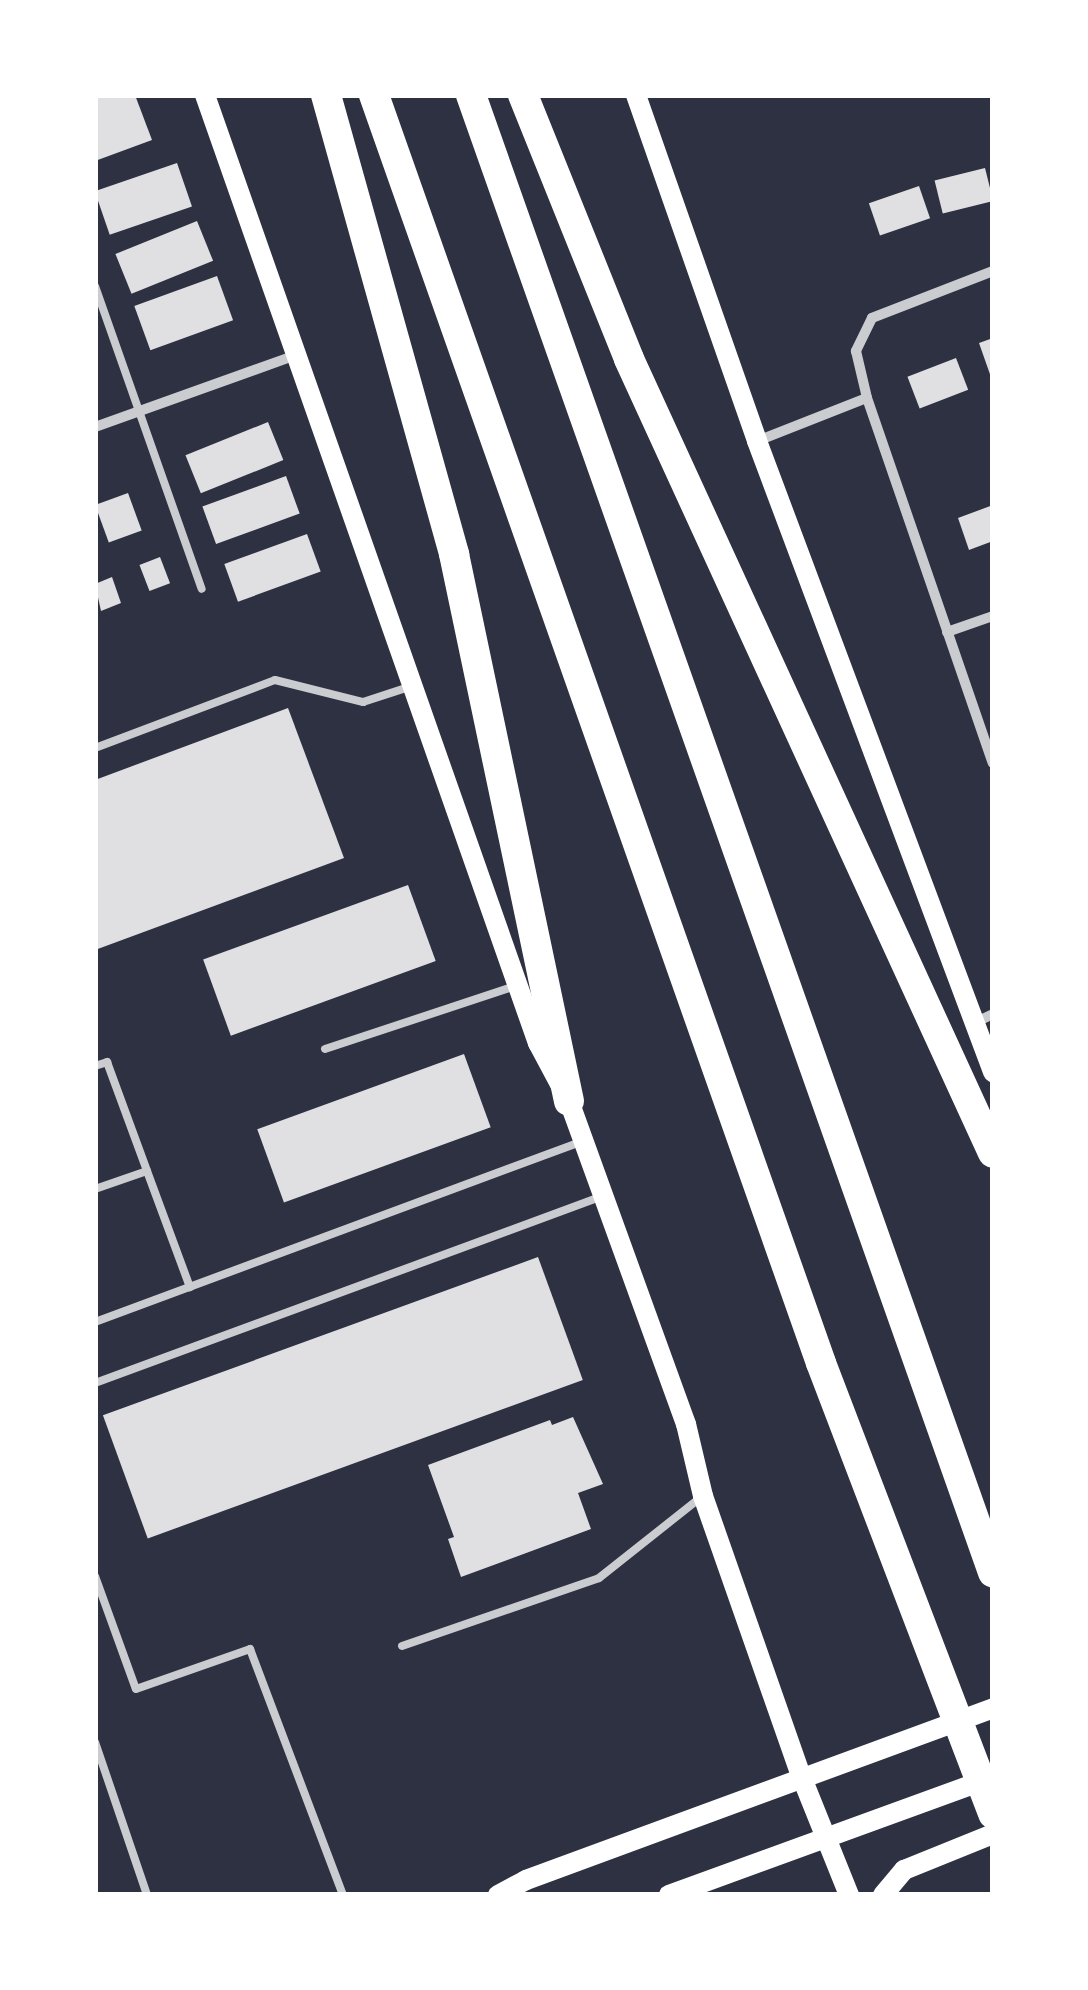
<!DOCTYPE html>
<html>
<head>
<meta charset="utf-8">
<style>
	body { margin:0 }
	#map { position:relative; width:1088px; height:1990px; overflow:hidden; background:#2d3142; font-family:"Crimson Pro",serif }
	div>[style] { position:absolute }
	.building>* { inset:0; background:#e0e0e3; transform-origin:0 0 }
	.service>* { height:8px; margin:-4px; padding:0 4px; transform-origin:4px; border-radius:4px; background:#caccd0 }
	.minor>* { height:10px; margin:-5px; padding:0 5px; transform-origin:5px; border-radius:5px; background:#caccd0 }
	.secondary>* { height:20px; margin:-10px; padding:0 10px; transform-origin:10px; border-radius:10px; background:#fff }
	.motorway>* { height:30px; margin:-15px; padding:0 15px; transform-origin:15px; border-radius:15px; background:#fff }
	span { translate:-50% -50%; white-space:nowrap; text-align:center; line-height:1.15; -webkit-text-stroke:10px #fff; paint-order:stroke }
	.frame { position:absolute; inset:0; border:98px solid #fff; pointer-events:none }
</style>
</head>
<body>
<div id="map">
	<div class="building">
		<i style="clip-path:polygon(95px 95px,135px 95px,152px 140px,95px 161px)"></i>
		<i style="left:177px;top:163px;width:46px;height:87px;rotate:71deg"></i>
		<i style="left:985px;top:168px;width:34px;height:52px;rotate:76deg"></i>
		<i style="left:919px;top:186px;width:34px;height:53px;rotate:71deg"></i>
		<i style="left:197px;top:221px;width:43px;height:88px;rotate:68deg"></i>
		<i style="left:217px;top:276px;width:47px;height:88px;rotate:70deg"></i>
		<i style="clip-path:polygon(993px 338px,993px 380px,992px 380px,979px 343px)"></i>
		<i style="left:956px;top:358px;width:34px;height:52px;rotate:69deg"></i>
		<i style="left:268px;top:422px;width:41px;height:89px;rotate:68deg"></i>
		<i style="left:286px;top:476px;width:40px;height:89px;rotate:70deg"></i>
		<i style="left:128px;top:493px;width:40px;height:35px;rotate:70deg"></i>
		<i style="clip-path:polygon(993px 505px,993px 541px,969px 550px,958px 518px)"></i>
		<i style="left:307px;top:534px;width:40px;height:88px;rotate:70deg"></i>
		<i style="left:160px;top:557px;width:28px;height:22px;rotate:69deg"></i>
		<i style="clip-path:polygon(112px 577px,121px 603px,101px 611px,95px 584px)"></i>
		<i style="clip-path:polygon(288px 708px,344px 858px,95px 950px,95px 780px)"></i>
		<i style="left:408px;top:885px;width:81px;height:218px;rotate:70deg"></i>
		<i style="left:464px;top:1054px;width:78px;height:220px;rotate:70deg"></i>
		<i style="left:538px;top:1257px;width:131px;height:463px;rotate:70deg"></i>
		<i style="clip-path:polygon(573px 1417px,603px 1484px,578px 1493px,591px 1529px,461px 1577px,448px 1539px,454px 1537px,428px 1465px,550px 1420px,552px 1425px)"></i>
	</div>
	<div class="service">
		<i style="left:95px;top:286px;width:321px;rotate:70.6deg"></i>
		<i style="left:95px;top:748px;width:192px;rotate:-20.7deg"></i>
		<i style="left:275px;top:680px;width:91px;rotate:14deg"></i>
		<i style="left:363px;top:702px;width:52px;rotate:-18.1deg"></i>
		<i style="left:325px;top:1049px;width:200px;rotate:-18.3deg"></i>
		<i style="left:95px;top:1066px;width:13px;rotate:-18deg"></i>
		<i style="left:107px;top:1062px;width:116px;rotate:69.8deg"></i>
		<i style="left:95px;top:1189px;width:55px;rotate:-19.1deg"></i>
		<i style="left:147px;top:1171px;width:124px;rotate:69.7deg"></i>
		<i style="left:95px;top:1322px;width:520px;rotate:-20.35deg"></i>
		<i style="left:95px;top:1383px;width:541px;rotate:-20.21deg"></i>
		<i style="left:95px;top:1576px;width:120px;rotate:70.1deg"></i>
		<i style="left:136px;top:1689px;width:121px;rotate:-19.3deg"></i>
		<i style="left:250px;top:1649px;width:263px;rotate:69.3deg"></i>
		<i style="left:402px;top:1646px;width:208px;rotate:-19deg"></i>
		<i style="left:599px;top:1578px;width:129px;rotate:-38.4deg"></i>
		<i style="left:95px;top:1742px;width:162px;rotate:71.2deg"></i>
	</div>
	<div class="minor">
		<i style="left:993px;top:271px;width:130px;rotate:158.8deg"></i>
		<i style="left:872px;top:318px;width:37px;rotate:116deg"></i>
		<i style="left:856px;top:351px;width:48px;rotate:76.8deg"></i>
		<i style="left:867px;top:398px;width:386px;rotate:71deg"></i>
		<i style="left:95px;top:427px;width:214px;rotate:-19.7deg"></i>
		<i style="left:757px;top:441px;width:118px;rotate:-21.4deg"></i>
		<i style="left:947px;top:632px;width:49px;rotate:-19.2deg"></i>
		<i style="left:976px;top:1022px;width:19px;rotate:-25deg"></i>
	</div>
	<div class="secondary">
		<i style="left:205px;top:95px;width:1005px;rotate:70.65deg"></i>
		<i style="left:538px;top:1043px;width:66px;rotate:61.9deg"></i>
		<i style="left:569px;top:1101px;width:344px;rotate:70.1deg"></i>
		<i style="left:686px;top:1424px;width:74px;rotate:76.7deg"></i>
		<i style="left:703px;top:1496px;width:299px;rotate:70.7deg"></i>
		<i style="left:802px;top:1778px;width:126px;rotate:68.1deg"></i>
		<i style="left:636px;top:95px;width:367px;rotate:70.7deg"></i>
		<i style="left:757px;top:441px;width:674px;rotate:69.49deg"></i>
		<i style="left:498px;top:1895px;width:32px;rotate:-28deg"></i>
		<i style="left:526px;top:1880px;width:498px;rotate:-20.2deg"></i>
		<i style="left:669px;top:1895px;width:343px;rotate:-20deg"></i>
		<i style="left:883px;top:1895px;width:33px;rotate:-50deg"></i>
		<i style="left:904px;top:1870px;width:96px;rotate:-22deg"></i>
	</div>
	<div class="motorway">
		<i style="left:326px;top:95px;width:477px;rotate:74.4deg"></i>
		<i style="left:454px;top:554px;width:559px;rotate:78.13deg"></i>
		<i style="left:374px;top:95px;width:1344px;rotate:70.58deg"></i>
		<i style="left:821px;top:1363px;width:483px;rotate:69.1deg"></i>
		<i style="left:471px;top:95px;width:1567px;rotate:70.54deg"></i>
		<i style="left:523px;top:95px;width:284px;rotate:68.1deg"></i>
		<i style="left:629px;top:359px;width:873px;rotate:65.37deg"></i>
	</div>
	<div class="frame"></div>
</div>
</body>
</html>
